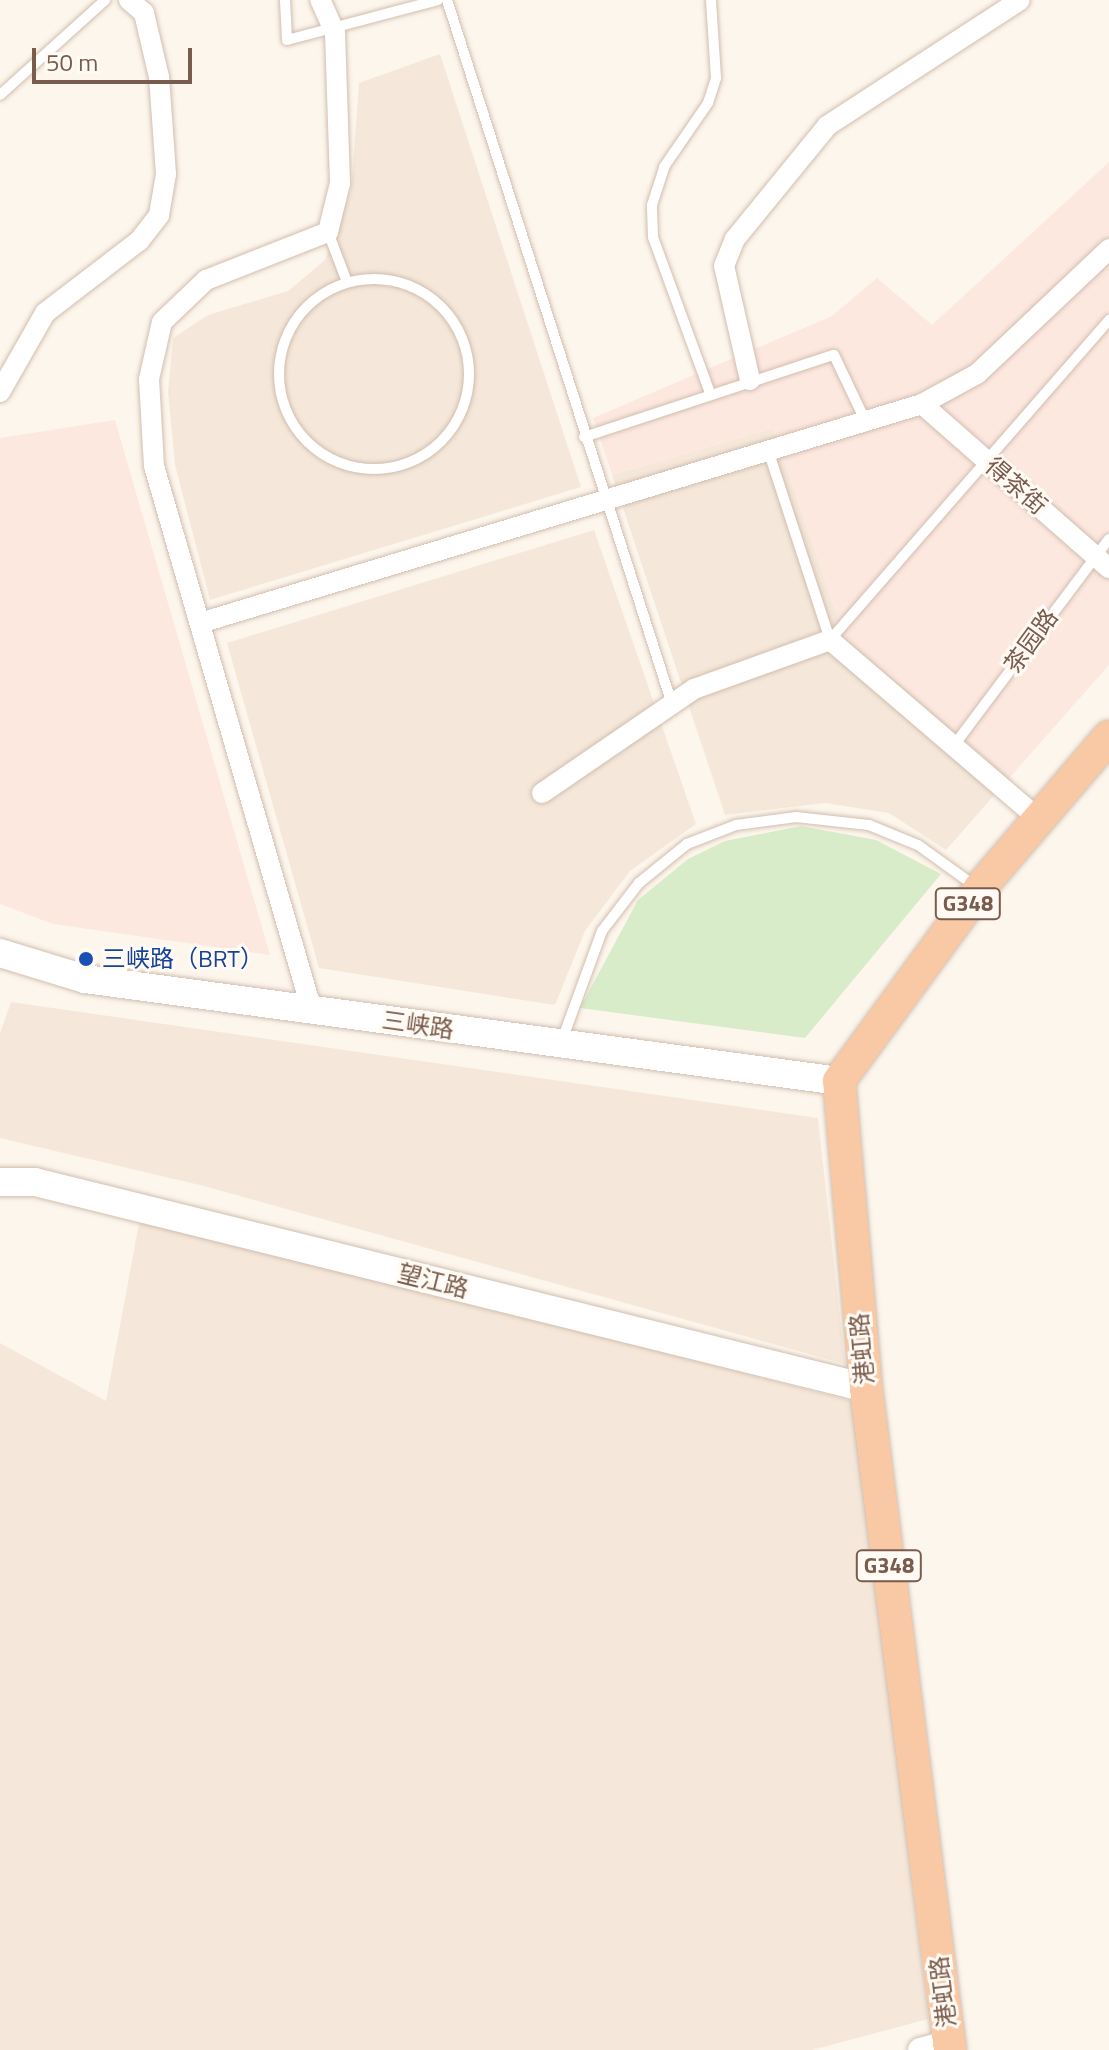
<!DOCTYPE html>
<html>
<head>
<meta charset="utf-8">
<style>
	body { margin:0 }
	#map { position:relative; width:1109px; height:2050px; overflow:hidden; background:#fdf6ec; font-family:"Titillium Web","Noto Sans SC",sans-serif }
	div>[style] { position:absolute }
	.residential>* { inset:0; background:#f5e8da }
	.commercial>* { inset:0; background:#fde8e0 }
	.green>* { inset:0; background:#d8ecc9 }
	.roads { filter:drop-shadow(0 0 2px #d1beb0) drop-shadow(0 0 2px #d1beb0) }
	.service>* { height:10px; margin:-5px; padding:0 5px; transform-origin:5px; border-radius:5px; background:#fff }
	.service>.ring { margin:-5px; padding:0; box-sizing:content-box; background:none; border:10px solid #fff; border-radius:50% }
	.minor>* { height:20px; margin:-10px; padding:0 10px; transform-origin:10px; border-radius:10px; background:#fff }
	.tertiary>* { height:24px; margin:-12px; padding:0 12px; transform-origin:12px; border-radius:12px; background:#fff }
	.secondary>* { height:28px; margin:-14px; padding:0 14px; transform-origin:14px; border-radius:14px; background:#fff }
	.trunk>* { height:32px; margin:-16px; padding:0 16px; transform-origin:16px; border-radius:16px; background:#f9c8a4 }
	.dots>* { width:22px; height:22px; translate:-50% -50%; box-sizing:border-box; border:4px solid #fffaf3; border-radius:50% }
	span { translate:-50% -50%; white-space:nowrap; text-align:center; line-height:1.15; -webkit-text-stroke:6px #fffaf3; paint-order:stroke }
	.shield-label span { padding:2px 6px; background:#fffaf3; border:2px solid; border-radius:6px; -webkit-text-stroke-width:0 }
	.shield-label { font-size:22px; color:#7a5c4d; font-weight:700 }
	.street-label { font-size:24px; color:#7a5c4d }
	.transit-label { font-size:24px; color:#164399 }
	.left { translate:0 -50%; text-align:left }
	.scale { position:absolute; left:32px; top:48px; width:160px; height:36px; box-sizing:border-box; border:4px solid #7a5c4d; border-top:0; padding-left:10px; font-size:24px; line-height:28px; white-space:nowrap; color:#7a5c4d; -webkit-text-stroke:6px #fffaf3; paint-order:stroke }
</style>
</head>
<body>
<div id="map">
	<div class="residential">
		<i style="clip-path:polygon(440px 54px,581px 487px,210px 600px,175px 465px,168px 392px,173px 338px,208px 315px,288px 291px,325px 260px,351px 192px,359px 83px)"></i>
		<i style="clip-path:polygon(773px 428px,845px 638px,1011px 776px,946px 850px,889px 813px,825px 803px,725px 815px,612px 475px)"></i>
		<i style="clip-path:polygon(594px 530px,696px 824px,630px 871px,585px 931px,555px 1005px,319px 968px,227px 643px)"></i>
		<i style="clip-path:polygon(11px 1002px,818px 1118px,845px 1364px,204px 1186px,0 1138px,0 1033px)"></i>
		<i style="clip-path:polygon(140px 1218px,855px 1402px,928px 2019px,812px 2050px,0 2050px,0 1343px,106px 1401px)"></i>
	</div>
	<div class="commercial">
		<i style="clip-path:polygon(1109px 162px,1109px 665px,1011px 776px,845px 638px,773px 428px,612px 475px,593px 418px,832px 316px,877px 278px,932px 325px)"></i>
		<i style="clip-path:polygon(115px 420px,270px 955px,53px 924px,0 904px,0 438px)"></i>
	</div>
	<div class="green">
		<i style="clip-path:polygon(801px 826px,876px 840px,941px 874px,805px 1038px,580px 1008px,638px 900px,688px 859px,725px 841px)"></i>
	</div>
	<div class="roads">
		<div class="service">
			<i style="left:285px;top:0;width:40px;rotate:87.1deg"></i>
			<i style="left:287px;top:40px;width:156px;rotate:-14.8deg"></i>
			<i style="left:447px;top:0;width:739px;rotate:72.28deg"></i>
			<i style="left:0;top:95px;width:142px;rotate:-42.1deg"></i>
			<i style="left:328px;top:232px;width:53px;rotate:69.2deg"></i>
			<i class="ring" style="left:279px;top:279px;width:180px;height:180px"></i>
			<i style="left:710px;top:393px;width:166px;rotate:-110.1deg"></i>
			<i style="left:653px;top:237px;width:32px;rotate:-92deg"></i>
			<i style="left:652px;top:205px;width:40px;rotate:-72deg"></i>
			<i style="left:664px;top:167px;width:78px;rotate:-55.5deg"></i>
			<i style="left:708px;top:103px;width:26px;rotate:-72deg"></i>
			<i style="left:716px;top:78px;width:78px;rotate:-93.7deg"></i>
			<i style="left:584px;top:437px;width:263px;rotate:-18.2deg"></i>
			<i style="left:834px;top:355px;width:72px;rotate:64.5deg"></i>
			<i style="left:768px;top:450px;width:200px;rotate:71.9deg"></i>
			<i style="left:830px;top:640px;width:425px;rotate:-48.9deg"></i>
			<i style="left:955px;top:744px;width:256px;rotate:-53.1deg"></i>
			<i style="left:561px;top:1043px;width:119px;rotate:-69.9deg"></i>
			<i style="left:602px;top:931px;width:61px;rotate:-52.4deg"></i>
			<i style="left:639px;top:883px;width:62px;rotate:-39.1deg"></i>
			<i style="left:687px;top:844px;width:53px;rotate:-21.2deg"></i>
			<i style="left:736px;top:825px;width:61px;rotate:-7.6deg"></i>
			<i style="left:796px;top:817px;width:73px;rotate:6.3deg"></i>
			<i style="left:869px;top:825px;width:53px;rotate:22.2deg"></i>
			<i style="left:918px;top:845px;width:70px;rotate:35.7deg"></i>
		</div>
		<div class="minor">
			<i style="left:750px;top:380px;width:117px;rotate:-102.8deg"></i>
			<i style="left:724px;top:266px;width:29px;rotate:-68deg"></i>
			<i style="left:735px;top:239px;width:146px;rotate:-50.8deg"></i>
			<i style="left:827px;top:126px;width:230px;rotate:-33.1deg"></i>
			<i style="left:0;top:392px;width:91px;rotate:-60.3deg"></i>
			<i style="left:45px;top:313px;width:118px;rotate:-37.5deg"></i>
			<i style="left:139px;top:241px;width:33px;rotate:-52deg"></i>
			<i style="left:159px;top:215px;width:42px;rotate:-80.3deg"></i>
			<i style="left:166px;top:174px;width:97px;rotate:-94.1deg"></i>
			<i style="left:159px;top:77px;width:66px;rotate:-103.2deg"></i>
			<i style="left:144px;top:13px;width:20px;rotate:-139deg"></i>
			<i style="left:922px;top:404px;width:249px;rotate:41.3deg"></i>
			<i style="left:200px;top:623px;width:754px;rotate:-16.87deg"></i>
			<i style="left:922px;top:404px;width:63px;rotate:-28.6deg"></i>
			<i style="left:977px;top:374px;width:182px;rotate:-43.4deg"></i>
			<i style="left:542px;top:793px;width:184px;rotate:-34.4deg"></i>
			<i style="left:694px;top:689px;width:145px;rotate:-19.8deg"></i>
			<i style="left:830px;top:640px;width:275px;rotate:40.6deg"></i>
			<i style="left:312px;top:1011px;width:567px;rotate:-106.17deg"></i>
			<i style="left:154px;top:466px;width:87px;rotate:-93.3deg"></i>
			<i style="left:149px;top:379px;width:58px;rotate:-77.2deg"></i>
			<i style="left:162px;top:322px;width:61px;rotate:-43.7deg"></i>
			<i style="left:206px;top:280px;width:131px;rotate:-21.5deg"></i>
			<i style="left:328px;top:232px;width:50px;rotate:-76.2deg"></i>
			<i style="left:340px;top:183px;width:150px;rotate:-91.9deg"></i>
			<i style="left:335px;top:33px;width:36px;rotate:-114deg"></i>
		</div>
		<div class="tertiary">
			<i style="left:920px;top:2050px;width:30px;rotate:-15deg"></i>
		</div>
		<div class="secondary">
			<i style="left:0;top:953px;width:89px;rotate:17deg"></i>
			<i style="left:85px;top:979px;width:761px;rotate:7.7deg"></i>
			<i style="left:0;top:1182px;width:35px"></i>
			<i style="left:35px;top:1182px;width:856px;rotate:13.92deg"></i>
		</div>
		<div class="trunk">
			<i style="left:950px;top:2050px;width:667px;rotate:-97.23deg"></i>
			<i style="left:866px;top:1388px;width:308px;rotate:-95deg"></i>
			<i style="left:839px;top:1081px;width:239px;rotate:-53.8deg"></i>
			<i style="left:980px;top:888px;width:199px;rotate:-49.5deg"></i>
		</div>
	</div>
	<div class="dots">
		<i style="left:86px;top:959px;background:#1a4fb4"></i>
	</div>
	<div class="shield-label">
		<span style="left:968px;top:904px">G348</span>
		<span style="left:889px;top:1566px">G348</span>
	</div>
	<div class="street-label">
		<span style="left:1016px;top:486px;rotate:41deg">得茶街</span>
		<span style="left:1031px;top:641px;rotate:-54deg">茶园路</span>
		<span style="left:418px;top:1025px;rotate:8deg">三峡路</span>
		<span style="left:433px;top:1281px;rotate:14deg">望江路</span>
		<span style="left:862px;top:1349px;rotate:-95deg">港虹路</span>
		<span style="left:943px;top:1992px;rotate:-97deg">港虹路</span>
	</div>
	<div class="transit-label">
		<span class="left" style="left:102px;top:959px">三峡路（BRT）</span>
	</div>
	<div class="scale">50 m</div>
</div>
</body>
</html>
